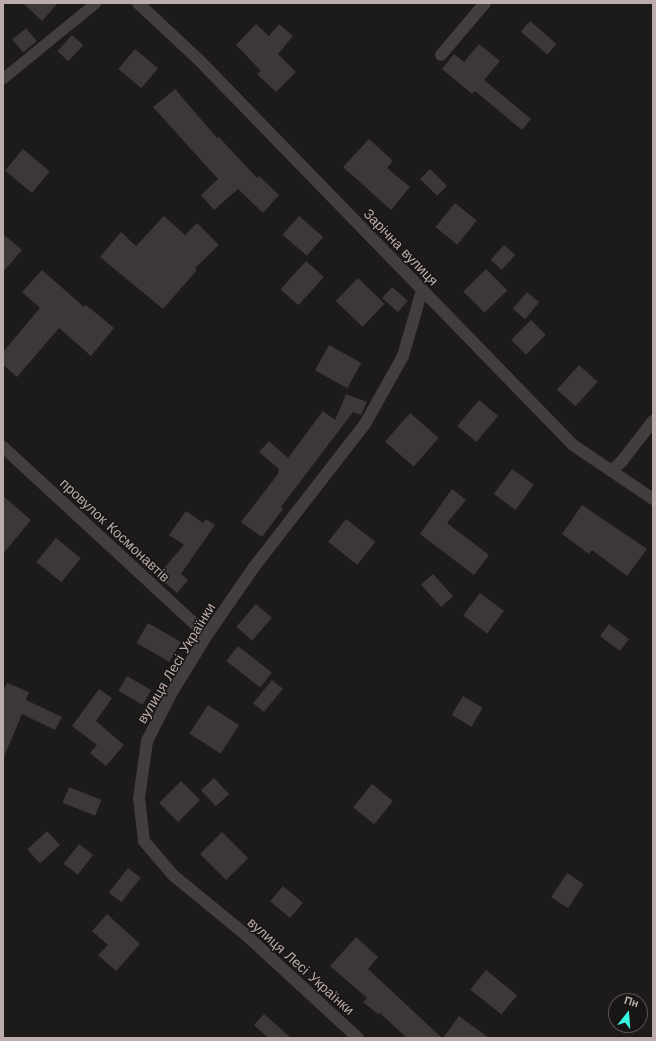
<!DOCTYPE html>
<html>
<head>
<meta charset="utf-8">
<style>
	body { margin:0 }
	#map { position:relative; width:656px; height:1041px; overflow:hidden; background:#1c1b1a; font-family:"Work Sans",sans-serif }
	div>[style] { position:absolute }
	.building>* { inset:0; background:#3b3837; transform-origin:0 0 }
	.lane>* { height:11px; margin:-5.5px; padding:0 5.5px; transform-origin:5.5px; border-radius:5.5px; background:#443d3d }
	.street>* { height:12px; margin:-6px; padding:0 6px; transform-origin:6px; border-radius:6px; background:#443d3d }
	span { translate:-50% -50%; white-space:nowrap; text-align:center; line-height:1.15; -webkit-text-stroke:3px #181615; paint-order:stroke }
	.street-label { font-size:14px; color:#bcacae }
	.frame { position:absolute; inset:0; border:4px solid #bcacae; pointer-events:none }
	.north { position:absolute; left:608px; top:993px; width:40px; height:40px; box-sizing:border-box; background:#181615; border:1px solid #5a5252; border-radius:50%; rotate:17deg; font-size:11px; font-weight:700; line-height:16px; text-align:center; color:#bcacae }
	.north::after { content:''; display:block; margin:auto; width:14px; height:18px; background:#37f7e0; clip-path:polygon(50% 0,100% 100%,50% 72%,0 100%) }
</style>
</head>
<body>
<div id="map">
	<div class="building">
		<i style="clip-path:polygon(23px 3px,58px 3px,42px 21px)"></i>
		<i style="left:530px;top:21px;width:35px;height:14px;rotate:41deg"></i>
		<i style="clip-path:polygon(256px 24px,269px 36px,279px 24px,293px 36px,278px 54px,296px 72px,276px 92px,257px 74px,261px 71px,236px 45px)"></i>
		<i style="left:26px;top:28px;width:17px;height:18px;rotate:50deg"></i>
		<i style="left:72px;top:35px;width:15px;height:22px;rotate:42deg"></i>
		<i style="clip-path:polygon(479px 44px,500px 61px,484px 80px,531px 119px,522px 130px,475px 91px,472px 94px,442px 69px,454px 54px,464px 62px)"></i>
		<i style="left:135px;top:49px;width:30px;height:26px;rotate:40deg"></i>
		<i style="clip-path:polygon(175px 89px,217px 138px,219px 137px,257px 178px,259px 176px,279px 195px,263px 213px,238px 189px,214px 210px,201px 195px,218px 179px,153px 107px)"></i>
		<i style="clip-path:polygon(369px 139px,393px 161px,387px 168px,410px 187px,391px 210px,343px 167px)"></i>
		<i style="left:23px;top:149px;width:35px;height:28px;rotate:40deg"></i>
		<i style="left:430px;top:169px;width:24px;height:14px;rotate:45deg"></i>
		<i style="left:455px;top:203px;width:28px;height:31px;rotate:39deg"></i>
		<i style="clip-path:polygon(164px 216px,185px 235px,197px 223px,219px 245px,195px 268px,197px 270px,163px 309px,100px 257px,121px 232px,136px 246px)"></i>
		<i style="left:299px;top:216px;width:32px;height:25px;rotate:41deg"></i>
		<i style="clip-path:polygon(3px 234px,22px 250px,3px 272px)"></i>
		<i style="left:504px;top:245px;width:15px;height:20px;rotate:42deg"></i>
		<i style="left:306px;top:261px;width:24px;height:38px;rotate:42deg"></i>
		<i style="left:486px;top:269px;width:30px;height:32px;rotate:45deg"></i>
		<i style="clip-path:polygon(42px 270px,84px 307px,86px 305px,114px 328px,91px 356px,59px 328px,17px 377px,3px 365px,3px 352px,40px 308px,22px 292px)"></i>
		<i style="left:358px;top:278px;width:37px;height:32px;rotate:44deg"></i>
		<i style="left:392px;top:287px;width:21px;height:15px;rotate:41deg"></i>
		<i style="left:527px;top:292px;width:16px;height:22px;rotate:40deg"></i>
		<i style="left:531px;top:320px;width:21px;height:28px;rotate:45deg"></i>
		<i style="left:329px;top:345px;width:37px;height:29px;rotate:29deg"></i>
		<i style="left:579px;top:365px;width:25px;height:33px;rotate:42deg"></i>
		<i style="clip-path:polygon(346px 394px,367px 402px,361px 415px,353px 412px,281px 507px,283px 509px,262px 537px,241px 522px,278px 474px,279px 469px,259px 452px,269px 441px,288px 458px,323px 411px,335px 420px)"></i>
		<i style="left:479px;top:400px;width:25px;height:34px;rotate:40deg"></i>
		<i style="left:410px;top:413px;width:38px;height:38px;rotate:41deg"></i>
		<i style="left:512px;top:469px;width:27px;height:31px;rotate:36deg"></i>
		<i style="clip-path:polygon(452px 489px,466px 500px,447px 523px,489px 555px,474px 575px,420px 534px)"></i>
		<i style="clip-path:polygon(3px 496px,31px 520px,3px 554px)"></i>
		<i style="clip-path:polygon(582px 505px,647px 549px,627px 576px,592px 550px,589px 554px,562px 534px)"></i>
		<i style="clip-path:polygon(186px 511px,203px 523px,206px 519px,215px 525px,181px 574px,188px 580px,177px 593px,157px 576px,184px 545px,169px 535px)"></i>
		<i style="left:346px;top:519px;width:37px;height:29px;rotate:38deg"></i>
		<i style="left:56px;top:538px;width:32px;height:31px;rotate:39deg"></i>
		<i style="left:433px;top:574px;width:30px;height:16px;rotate:48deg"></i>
		<i style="left:480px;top:593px;width:30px;height:28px;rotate:37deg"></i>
		<i style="left:256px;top:604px;width:21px;height:30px;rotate:41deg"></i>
		<i style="left:148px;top:623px;width:38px;height:23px;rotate:30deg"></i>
		<i style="left:609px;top:624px;width:25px;height:15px;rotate:37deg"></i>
		<i style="left:238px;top:646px;width:43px;height:19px;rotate:38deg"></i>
		<i style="left:127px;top:676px;width:28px;height:17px;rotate:30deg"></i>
		<i style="left:272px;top:680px;width:14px;height:30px;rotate:39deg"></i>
		<i style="clip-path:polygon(7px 683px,29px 692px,26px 700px,62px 717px,55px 730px,22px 714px,3px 759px,3px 691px)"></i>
		<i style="clip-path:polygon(99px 689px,112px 698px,96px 721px,124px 745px,106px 766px,90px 753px,97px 745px,72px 726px)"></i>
		<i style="left:463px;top:696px;width:23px;height:22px;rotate:31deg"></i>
		<i style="left:208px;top:705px;width:37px;height:34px;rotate:33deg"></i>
		<i style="left:214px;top:778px;width:22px;height:18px;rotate:47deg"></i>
		<i style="left:181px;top:781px;width:27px;height:31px;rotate:45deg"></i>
		<i style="left:372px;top:784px;width:27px;height:30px;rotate:39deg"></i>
		<i style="left:69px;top:787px;width:35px;height:17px;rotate:22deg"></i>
		<i style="left:47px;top:831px;width:19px;height:27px;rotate:47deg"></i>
		<i style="left:222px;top:832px;width:37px;height:31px;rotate:45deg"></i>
		<i style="left:79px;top:844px;width:18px;height:25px;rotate:38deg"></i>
		<i style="left:128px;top:868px;width:16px;height:31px;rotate:38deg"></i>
		<i style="left:567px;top:873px;width:20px;height:29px;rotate:33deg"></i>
		<i style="left:283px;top:886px;width:26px;height:20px;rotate:40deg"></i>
		<i style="clip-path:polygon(107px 914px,140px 944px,116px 971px,98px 955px,108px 945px,92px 931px)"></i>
		<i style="clip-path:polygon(356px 937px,378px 957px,368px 969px,442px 1038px,407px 1038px,380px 1013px,378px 1014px,363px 1002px,367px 998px,330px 966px)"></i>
		<i style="left:486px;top:970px;width:40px;height:25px;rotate:39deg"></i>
		<i style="clip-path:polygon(264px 1014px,291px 1038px,268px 1038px,254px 1025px)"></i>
		<i style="clip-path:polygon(459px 1016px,489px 1038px,443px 1038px)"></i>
	</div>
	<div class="lane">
		<i style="left:3px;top:78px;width:119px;rotate:-39.2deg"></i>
	</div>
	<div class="street">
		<i style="left:138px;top:3px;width:83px;rotate:43.1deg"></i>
		<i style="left:199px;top:60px;width:537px;rotate:45.83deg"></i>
		<i style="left:573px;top:445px;width:97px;rotate:34deg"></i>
		<i style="left:441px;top:55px;width:68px;rotate:-49.8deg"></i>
		<i style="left:3px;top:447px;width:277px;rotate:42.7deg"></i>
		<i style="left:611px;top:471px;width:15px;rotate:-42deg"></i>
		<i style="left:622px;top:461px;width:51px;rotate:-52.2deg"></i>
		<i style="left:358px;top:1038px;width:152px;rotate:-137.4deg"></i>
		<i style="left:246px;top:935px;width:94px;rotate:-140.6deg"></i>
		<i style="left:173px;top:875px;width:45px;rotate:-130.5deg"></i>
		<i style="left:144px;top:841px;width:43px;rotate:-96.6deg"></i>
		<i style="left:139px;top:798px;width:58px;rotate:-82deg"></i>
		<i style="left:147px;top:741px;width:55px;rotate:-63deg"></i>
		<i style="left:172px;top:692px;width:67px;rotate:-58.4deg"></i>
		<i style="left:207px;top:635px;width:83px;rotate:-55.3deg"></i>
		<i style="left:254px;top:567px;width:181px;rotate:-52.2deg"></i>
		<i style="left:365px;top:424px;width:78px;rotate:-60.8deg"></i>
		<i style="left:403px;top:356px;width:69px;rotate:-73.9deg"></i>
	</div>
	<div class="street-label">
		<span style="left:401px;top:247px;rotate:46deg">Зарічна вулиця</span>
		<span style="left:115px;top:530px;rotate:43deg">провулок Космонавтів</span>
		<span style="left:176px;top:663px;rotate:-59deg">вулиця Лесі Українки</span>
		<span style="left:301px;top:966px;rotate:42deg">вулиця Лесі Українки</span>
	</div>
	<div class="frame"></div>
	<div class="north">Пн</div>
</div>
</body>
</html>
